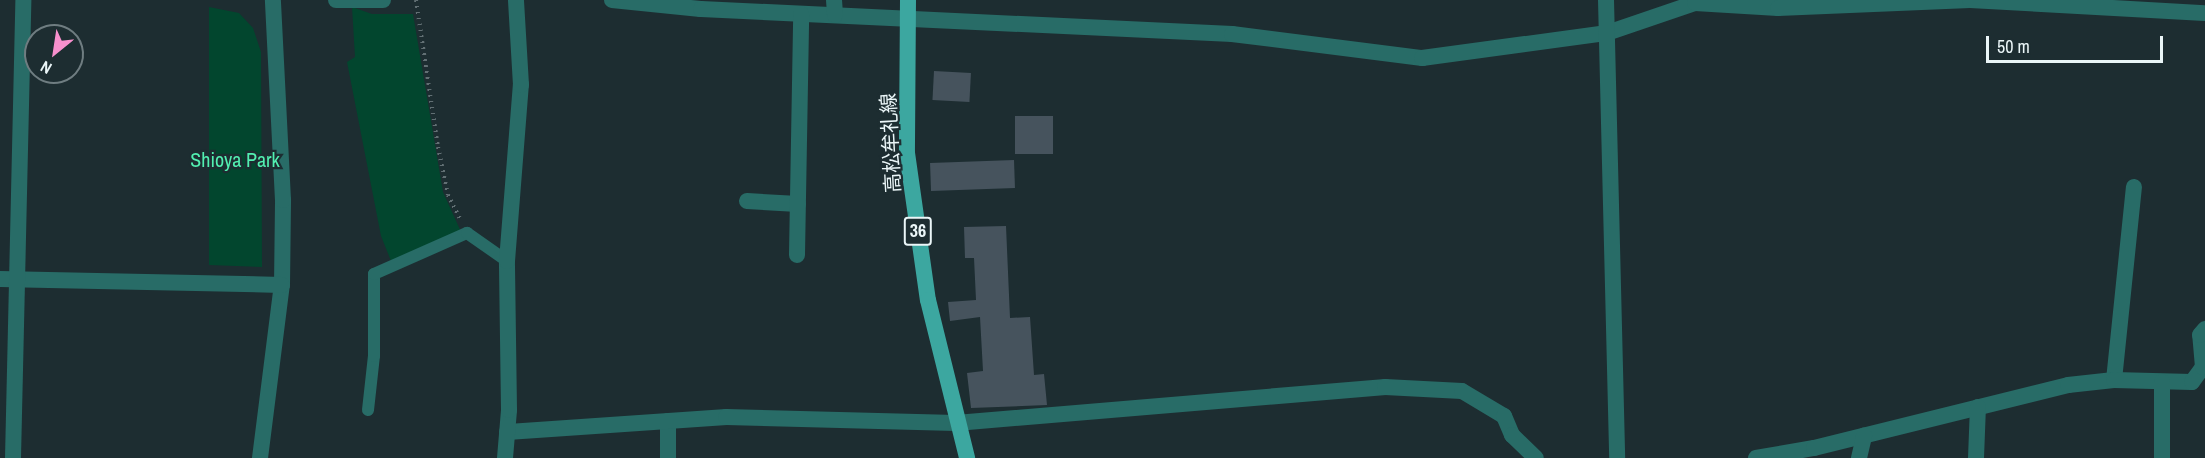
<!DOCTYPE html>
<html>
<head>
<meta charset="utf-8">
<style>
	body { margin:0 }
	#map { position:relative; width:2205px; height:458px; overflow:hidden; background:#1d2d31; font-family:"Archivo Narrow","Noto Sans JP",sans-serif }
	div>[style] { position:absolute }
	.green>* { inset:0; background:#02462e }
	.building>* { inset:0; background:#46535d; transform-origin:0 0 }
	.path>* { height:4px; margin-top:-2px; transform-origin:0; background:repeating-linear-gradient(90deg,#627074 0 1.5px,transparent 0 6px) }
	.service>* { height:12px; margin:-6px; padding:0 6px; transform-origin:6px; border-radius:6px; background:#286c67 }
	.minor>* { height:16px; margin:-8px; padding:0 8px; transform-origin:8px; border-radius:8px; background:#286c67 }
	.tertiary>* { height:16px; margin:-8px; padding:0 8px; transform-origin:8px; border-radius:8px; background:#286c67 }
	.primary>* { height:16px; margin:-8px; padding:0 8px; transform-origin:8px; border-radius:8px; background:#3ca7a0 }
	span { translate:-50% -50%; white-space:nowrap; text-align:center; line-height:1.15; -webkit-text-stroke:4.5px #1d2d31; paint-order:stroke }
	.shield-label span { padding:2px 4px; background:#1d2d31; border:2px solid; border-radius:4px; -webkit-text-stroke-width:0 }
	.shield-label { font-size:18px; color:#ebf6f8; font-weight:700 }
	.street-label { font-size:20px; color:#ebf6f8 }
	.park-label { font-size:20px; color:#52f0b1 }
	.north { position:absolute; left:24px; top:24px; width:60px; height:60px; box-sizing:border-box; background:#1d2d31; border:2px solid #6f7d81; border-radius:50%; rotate:210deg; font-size:16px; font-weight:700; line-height:24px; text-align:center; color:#ebf6f8 }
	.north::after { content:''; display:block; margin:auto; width:21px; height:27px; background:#f790cd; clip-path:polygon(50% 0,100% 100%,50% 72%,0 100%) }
	.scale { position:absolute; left:1986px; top:36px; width:177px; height:27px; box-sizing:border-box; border:3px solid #ebf6f8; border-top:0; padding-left:8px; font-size:18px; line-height:21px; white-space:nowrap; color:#ebf6f8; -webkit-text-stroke:4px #1d2d31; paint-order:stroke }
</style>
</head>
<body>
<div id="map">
	<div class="green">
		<i style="clip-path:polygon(209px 7px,239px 13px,253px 28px,261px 52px,262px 267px,209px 265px)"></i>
		<i style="clip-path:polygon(352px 7px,372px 14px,413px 14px,443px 192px,462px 234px,391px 261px,381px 236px,347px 62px,355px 57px)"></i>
	</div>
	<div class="building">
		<i style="left:934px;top:71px;width:37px;height:29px;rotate:3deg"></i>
		<i style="left:1015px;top:116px;width:38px;height:38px"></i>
		<i style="left:1014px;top:160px;width:28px;height:84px;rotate:88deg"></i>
		<i style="clip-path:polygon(1006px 226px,1010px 318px,1030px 317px,1034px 375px,1044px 374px,1047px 405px,971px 408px,967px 373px,983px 371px,980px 317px,950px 321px,948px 302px,976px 300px,974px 258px,965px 258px,964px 227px)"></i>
	</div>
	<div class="path">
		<i style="left:416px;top:0;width:149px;rotate:81.5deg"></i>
		<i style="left:438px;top:147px;width:49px;rotate:78.2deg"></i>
		<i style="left:448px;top:195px;width:27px;rotate:63deg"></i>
	</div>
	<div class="service">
		<i style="left:368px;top:410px;width:54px;rotate:-83.7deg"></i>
		<i style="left:374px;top:356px;width:82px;rotate:-90deg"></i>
		<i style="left:374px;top:274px;width:102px;rotate:-23.8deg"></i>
		<i style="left:467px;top:233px;width:49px;rotate:35deg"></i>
	</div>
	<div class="minor">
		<i style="left:336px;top:0;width:47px"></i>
		<i style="left:612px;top:0;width:89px;rotate:5.8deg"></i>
		<i style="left:701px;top:9px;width:532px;rotate:2.7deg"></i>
		<i style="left:1232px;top:34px;width:192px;rotate:7.2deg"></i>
		<i style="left:1422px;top:58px;width:187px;rotate:-7.7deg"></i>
		<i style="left:1607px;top:33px;width:93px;rotate:-18.8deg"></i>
		<i style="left:1695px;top:3px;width:83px;rotate:3.4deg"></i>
		<i style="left:1778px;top:8px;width:192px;rotate:-2.4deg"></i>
		<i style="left:1970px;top:0;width:235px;rotate:3.2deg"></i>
		<i style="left:834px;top:0;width:15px;rotate:86deg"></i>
		<i style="left:1606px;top:0;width:458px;rotate:88.6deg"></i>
		<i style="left:747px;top:201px;width:51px;rotate:3.4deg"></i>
		<i style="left:797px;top:255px;width:241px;rotate:-89deg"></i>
		<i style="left:2114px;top:380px;width:194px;rotate:-84.1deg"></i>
		<i style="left:668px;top:421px;width:37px;rotate:90deg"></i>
		<i style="left:507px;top:432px;width:220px;rotate:-3.9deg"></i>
		<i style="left:726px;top:417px;width:230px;rotate:1.5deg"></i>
		<i style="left:956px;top:423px;width:431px;rotate:-4.8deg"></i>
		<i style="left:1385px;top:387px;width:77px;rotate:3deg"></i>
		<i style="left:1462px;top:391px;width:49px;rotate:30.8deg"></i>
		<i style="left:1504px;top:416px;width:21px;rotate:67deg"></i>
		<i style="left:1512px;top:435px;width:33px;rotate:44deg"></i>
		<i style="left:260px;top:458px;width:174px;rotate:-82.8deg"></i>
		<i style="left:282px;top:285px;width:85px;rotate:-89.3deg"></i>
		<i style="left:283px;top:200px;width:200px;rotate:-92.9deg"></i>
		<i style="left:505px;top:458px;width:48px;rotate:-85.2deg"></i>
		<i style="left:509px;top:410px;width:149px;rotate:-90.8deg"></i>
		<i style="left:507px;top:261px;width:177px;rotate:-85.5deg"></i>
		<i style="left:521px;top:85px;width:85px;rotate:-93.4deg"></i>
		<i style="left:1756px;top:458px;width:59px;rotate:-9.8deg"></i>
		<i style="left:1814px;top:448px;width:262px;rotate:-13.9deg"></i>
		<i style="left:2068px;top:385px;width:46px;rotate:-6.2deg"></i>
		<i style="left:2114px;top:380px;width:78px;rotate:1.5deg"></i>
		<i style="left:2192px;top:382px;width:19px;rotate:-54deg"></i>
		<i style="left:2203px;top:367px;width:32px;rotate:-95deg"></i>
		<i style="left:2200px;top:335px;width:8px;rotate:-50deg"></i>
		<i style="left:1859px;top:458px;width:23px;rotate:-77deg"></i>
		<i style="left:1976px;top:458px;width:51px;rotate:-87.8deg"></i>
		<i style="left:2162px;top:458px;width:76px;rotate:-90deg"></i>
	</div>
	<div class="tertiary">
		<i style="left:0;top:279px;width:282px;rotate:1.2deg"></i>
		<i style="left:13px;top:458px;width:458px;rotate:-88.7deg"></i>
	</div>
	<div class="primary">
		<i style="left:908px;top:0;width:153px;rotate:90.4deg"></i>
		<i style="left:907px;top:153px;width:148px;rotate:81.9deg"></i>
		<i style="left:928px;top:300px;width:163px;rotate:76.1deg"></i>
	</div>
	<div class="shield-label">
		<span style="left:918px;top:231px">36</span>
	</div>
	<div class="street-label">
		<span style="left:890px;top:143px;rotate:-93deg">高松牟礼線</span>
	</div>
	<div class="park-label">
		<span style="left:235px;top:159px">Shioya Park</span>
	</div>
	<div class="north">N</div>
	<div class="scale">50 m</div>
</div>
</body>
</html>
